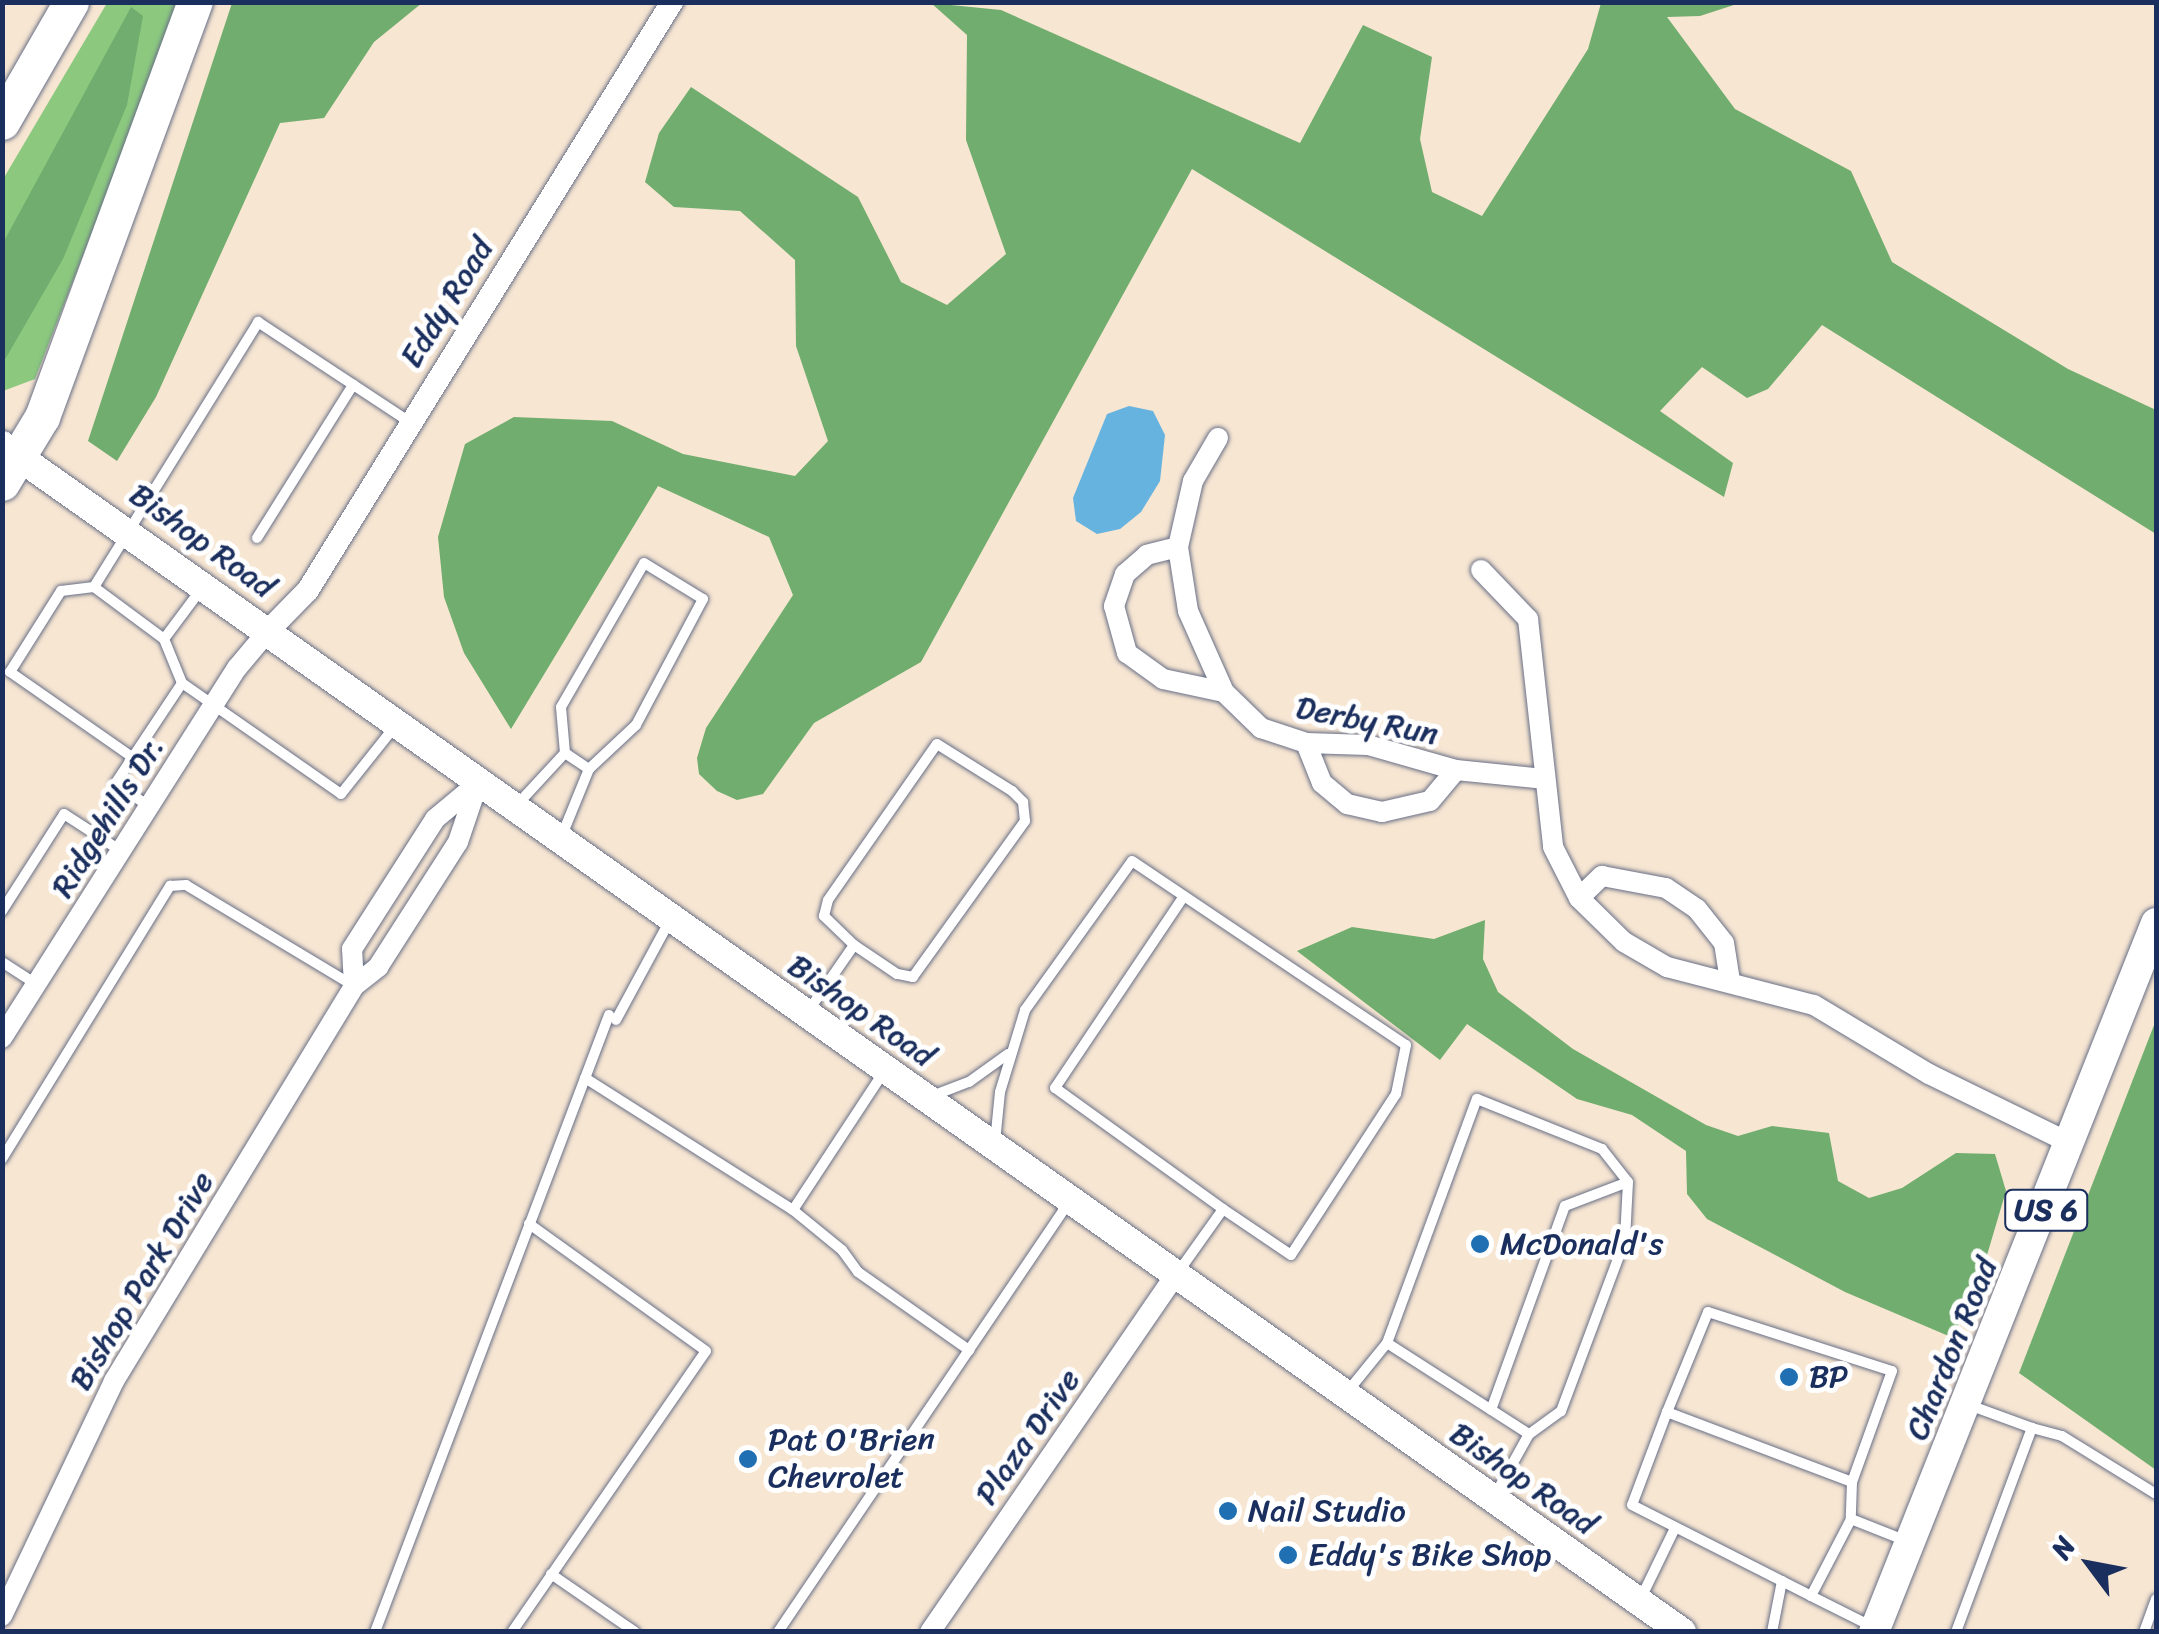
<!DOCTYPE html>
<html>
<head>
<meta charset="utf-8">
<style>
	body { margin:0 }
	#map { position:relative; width:2159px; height:1634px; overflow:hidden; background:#f7e6d2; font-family:Sriracha,sans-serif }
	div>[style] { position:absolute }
	.green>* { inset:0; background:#8cc97f }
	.forest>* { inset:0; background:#71ad6e }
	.water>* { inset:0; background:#66b3e0 }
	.roads { filter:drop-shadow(0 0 2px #686f87) drop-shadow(0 0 2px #686f87) }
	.service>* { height:10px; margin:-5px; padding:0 5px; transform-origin:5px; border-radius:5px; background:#fff }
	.minor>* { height:20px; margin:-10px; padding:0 10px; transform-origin:10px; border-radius:10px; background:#fff }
	.tertiary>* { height:22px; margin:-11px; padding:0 11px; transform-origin:11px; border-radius:11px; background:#fff }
	.secondary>* { height:28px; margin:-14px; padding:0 14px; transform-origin:14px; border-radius:14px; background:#fff }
	.primary>* { height:30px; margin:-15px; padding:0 15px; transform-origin:15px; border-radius:15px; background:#fff }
	.motorway>* { height:35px; margin:-17.5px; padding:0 17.5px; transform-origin:17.5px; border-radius:17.5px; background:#fff }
	.dots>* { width:28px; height:28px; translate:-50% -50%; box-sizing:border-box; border:5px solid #fff; border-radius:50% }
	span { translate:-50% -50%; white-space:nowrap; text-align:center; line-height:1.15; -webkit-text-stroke:10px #fff; paint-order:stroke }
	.shield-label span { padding:2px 8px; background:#fff; border:2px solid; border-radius:8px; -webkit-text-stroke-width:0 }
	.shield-label { font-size:30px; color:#1b2f5e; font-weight:700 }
	.street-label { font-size:32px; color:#1b2f5e }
	.poi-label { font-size:32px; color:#1b2f5e }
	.left { translate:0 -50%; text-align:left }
	.frame { position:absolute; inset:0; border:5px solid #1b2f5e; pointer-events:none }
	.north { position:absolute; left:2039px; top:1514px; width:100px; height:100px; -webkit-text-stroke:8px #fff; paint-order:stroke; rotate:302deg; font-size:28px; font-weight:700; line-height:40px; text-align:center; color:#1b2f5e }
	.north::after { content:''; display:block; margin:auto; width:35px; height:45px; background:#1b2f5e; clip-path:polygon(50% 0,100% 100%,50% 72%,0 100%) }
</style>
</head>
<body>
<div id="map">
	<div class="green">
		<i style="clip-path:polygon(107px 3px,181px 3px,35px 379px,3px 391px,2px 181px)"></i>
	</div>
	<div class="forest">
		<i style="clip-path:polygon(232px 3px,422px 3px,374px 42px,324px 118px,280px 123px,156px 397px,117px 461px,88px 441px)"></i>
		<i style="clip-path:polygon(931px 3px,1001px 10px,1300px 143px,1363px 25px,1432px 57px,1420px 139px,1432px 192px,1482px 216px,1588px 49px,1601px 3px,1740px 3px,1700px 16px,1667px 17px,1735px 109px,1851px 171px,1892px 262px,2068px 369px,2156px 410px,2156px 534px,1822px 325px,1768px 389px,1747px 398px,1702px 367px,1660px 411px,1733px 463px,1724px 497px,1192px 169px,921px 662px,814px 723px,763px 794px,737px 800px,717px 791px,699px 774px,697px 758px,706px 728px,793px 595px,769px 537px,658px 486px,511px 729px,464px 653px,444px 597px,438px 537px,465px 444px,514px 417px,612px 421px,683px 454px,795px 476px,828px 441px,796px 346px,795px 260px,740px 211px,674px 207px,645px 182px,659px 133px,691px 87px,858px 197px,901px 282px,947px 305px,1006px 254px,966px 140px,967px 35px)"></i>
		<i style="clip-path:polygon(131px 7px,143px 16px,127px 105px,63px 259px,3px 363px,3px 243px)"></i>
		<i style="clip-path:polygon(1485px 920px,1483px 959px,1498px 992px,1573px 1049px,1706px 1125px,1738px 1136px,1772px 1126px,1829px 1133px,1838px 1181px,1869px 1198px,1902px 1188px,1956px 1153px,1995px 1154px,2006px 1191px,1974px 1299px,1951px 1337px,1845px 1292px,1707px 1219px,1687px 1194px,1686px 1151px,1632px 1115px,1577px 1099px,1467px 1024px,1440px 1060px,1297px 951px,1352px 927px,1434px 939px)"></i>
		<i style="clip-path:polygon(2156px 1020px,2156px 1470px,2019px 1373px)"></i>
	</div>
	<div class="water">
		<i style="clip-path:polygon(1129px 406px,1153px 411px,1165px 435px,1160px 481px,1141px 512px,1120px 529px,1097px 534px,1076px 521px,1073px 498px,1107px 414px)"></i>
	</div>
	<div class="roads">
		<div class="service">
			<i style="left:257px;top:538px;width:181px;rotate:-57.9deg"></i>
			<i style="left:94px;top:587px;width:87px;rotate:36.6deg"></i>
			<i style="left:164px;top:639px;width:48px;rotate:67.8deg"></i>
			<i style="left:164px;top:639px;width:64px;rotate:-53.3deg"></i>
			<i style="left:937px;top:744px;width:89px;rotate:32.1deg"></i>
			<i style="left:1012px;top:791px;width:16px;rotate:45deg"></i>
			<i style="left:1023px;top:802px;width:19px;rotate:84deg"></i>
			<i style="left:1025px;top:821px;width:192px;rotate:125.7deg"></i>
			<i style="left:913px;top:977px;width:16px;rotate:-169deg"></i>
			<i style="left:897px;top:974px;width:52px;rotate:-146deg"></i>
			<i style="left:854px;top:945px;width:42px;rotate:-136deg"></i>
			<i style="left:824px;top:916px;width:16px;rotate:-76deg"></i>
			<i style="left:828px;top:900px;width:190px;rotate:-55.1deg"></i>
			<i style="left:565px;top:753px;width:29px;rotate:34deg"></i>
			<i style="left:132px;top:757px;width:149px;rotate:-145.1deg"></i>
			<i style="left:10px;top:672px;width:96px;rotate:-57.8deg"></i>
			<i style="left:61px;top:591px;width:33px;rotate:-7deg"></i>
			<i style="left:94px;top:587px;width:312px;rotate:-58.2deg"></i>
			<i style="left:258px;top:322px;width:183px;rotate:33.4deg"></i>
			<i style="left:149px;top:806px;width:40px;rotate:-147.1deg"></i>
			<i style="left:115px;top:784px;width:121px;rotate:-56.4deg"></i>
			<i style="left:182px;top:683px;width:194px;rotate:34.9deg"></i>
			<i style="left:341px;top:794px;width:88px;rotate:-51.4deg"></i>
			<i style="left:515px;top:807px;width:74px;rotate:-47.2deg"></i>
			<i style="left:565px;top:753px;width:46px;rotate:-95deg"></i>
			<i style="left:561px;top:707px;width:166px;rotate:-60deg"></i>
			<i style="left:644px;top:563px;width:69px;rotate:31.4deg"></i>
			<i style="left:703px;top:599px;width:143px;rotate:118deg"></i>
			<i style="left:636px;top:725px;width:64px;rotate:136.9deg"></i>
			<i style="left:589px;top:769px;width:71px;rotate:112.2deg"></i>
			<i style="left:2px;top:911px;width:115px;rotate:-57.4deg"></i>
			<i style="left:64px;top:814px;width:68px;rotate:33deg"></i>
			<i style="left:2px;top:962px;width:40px;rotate:32.9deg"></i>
			<i style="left:809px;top:1010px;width:79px;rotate:-55.3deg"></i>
			<i style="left:616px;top:1020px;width:114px;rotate:-61.6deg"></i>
			<i style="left:585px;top:1078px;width:246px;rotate:32.4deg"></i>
			<i style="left:793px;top:1210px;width:63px;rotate:39.2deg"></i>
			<i style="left:842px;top:1250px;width:27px;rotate:54deg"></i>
			<i style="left:858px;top:1272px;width:136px;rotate:35.1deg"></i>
			<i style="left:932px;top:1096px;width:40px;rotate:-21deg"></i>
			<i style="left:969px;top:1082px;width:48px;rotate:-35.7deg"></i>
			<i style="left:995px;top:1142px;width:50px;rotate:-84.3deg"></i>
			<i style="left:1000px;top:1092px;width:86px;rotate:-73deg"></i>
			<i style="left:1025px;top:1010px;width:183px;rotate:-54.3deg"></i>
			<i style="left:1132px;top:861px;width:330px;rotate:33.9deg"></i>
			<i style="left:1406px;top:1045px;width:50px;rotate:101.5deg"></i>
			<i style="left:1396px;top:1094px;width:192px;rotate:123.1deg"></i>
			<i style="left:1291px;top:1255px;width:82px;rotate:-145.9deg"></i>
			<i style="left:2px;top:1159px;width:321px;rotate:-58.4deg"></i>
			<i style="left:170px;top:886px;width:16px;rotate:-4deg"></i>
			<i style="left:186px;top:885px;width:196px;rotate:31deg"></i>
			<i style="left:793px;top:1210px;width:164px;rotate:-56.7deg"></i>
			<i style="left:1179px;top:1271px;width:76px;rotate:-54.6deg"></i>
			<i style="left:1223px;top:1209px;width:207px;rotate:-144.2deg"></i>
			<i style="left:1055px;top:1088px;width:231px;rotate:-56.1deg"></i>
			<i style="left:1387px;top:1343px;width:169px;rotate:32.7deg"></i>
			<i style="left:1348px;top:1391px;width:62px;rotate:-50.9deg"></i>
			<i style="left:1387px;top:1343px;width:260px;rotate:-69.8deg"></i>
			<i style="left:1477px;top:1099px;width:135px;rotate:21.8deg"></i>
			<i style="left:1602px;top:1149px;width:42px;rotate:51.8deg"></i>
			<i style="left:1628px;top:1182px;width:58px;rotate:93deg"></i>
			<i style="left:1625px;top:1240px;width:183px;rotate:110.5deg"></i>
			<i style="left:1561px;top:1411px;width:39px;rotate:144deg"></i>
			<i style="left:1529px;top:1434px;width:70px;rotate:119.1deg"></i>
			<i style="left:1491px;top:1410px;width:217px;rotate:-70.1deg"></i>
			<i style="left:1565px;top:1206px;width:67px;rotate:-20.9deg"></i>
			<i style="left:1667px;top:1412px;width:99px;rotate:110.6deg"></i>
			<i style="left:1632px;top:1505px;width:201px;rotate:26.9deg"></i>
			<i style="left:1811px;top:1596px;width:87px;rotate:-62.5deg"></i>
			<i style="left:2032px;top:1428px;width:31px;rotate:15deg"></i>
			<i style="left:2062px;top:1436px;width:110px;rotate:31.7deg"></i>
			<i style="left:1852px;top:1482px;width:198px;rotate:-159.3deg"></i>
			<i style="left:1667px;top:1412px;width:108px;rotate:-67.7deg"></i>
			<i style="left:1708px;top:1312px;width:193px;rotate:17.8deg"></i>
			<i style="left:1892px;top:1371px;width:118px;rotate:109.8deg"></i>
			<i style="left:1852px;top:1482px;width:37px;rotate:92deg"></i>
			<i style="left:1851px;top:1519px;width:57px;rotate:21.6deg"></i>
			<i style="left:551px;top:1574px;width:102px;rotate:34.6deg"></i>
			<i style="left:1811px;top:1596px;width:69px;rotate:26.6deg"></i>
			<i style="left:1641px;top:1598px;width:78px;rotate:-64.1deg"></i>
			<i style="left:375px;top:1632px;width:660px;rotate:-69.23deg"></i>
			<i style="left:512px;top:1632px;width:341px;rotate:-55.4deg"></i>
			<i style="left:706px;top:1351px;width:218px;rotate:-144.3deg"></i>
			<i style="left:778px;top:1632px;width:519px;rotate:-55.91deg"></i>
			<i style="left:1772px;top:1632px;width:52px;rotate:-78.9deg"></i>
			<i style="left:1956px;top:1632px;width:218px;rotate:-69.6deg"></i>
			<i style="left:2032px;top:1428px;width:67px;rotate:-159.9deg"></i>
			<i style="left:2144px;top:1632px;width:35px;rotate:-70deg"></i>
		</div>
		<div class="minor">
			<i style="left:1218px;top:438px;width:50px;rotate:120.2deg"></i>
			<i style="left:1193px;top:481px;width:68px;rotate:102.8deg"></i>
			<i style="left:1178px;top:547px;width:65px;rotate:81.1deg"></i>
			<i style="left:1188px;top:611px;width:89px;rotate:66deg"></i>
			<i style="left:1224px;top:692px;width:52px;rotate:44.2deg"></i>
			<i style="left:1261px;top:728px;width:47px;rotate:18.4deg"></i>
			<i style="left:1306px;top:743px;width:62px;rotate:1.8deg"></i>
			<i style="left:1368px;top:745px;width:91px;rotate:15.9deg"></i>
			<i style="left:1456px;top:770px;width:88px;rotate:5.8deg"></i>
			<i style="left:1178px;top:547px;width:32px;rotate:166deg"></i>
			<i style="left:1147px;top:555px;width:29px;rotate:139deg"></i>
			<i style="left:1125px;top:574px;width:34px;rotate:109deg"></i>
			<i style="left:1114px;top:606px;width:49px;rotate:74.5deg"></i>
			<i style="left:1127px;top:653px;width:44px;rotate:35.8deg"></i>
			<i style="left:1163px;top:679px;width:62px;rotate:12deg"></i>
			<i style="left:1481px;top:570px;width:68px;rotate:46.2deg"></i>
			<i style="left:1528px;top:619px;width:229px;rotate:83.7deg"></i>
			<i style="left:1553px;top:847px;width:57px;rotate:63deg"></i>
			<i style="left:1579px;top:898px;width:63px;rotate:44.4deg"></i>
			<i style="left:1624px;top:942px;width:50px;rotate:30.2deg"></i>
			<i style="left:1667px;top:967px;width:152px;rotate:14.5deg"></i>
			<i style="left:1814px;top:1005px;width:134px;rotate:31deg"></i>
			<i style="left:1929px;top:1074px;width:159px;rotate:26.1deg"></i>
			<i style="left:1306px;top:743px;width:43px;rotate:68.2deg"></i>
			<i style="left:1322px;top:783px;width:33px;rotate:40deg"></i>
			<i style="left:1347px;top:804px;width:36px;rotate:13deg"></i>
			<i style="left:1382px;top:812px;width:49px;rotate:-12.9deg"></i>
			<i style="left:1430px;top:801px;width:40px;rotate:-50deg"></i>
			<i style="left:1579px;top:898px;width:32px;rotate:-44deg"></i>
			<i style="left:1602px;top:876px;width:65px;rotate:10.6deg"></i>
			<i style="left:1666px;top:888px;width:37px;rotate:34deg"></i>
			<i style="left:1697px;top:909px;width:43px;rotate:51.5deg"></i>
			<i style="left:1724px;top:943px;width:37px;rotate:81deg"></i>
			<i style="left:354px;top:986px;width:37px;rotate:-93deg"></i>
			<i style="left:352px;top:949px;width:154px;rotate:-57.4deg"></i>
			<i style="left:435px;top:819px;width:56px;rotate:-39.9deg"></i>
			<i style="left:2px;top:1038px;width:438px;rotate:-57.6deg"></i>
			<i style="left:237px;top:668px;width:48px;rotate:-50deg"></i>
			<i style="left:2px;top:1616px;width:260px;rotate:-64.5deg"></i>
			<i style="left:114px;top:1381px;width:462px;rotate:-58.7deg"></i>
			<i style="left:354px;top:986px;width:31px;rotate:-38deg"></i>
			<i style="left:378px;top:967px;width:148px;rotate:-57.4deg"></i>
			<i style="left:458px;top:842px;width:62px;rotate:-71.3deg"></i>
			<i style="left:930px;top:1632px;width:432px;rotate:-55.5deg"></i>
		</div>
		<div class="tertiary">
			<i style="left:268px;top:631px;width:57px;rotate:-45.7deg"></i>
			<i style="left:308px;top:590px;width:692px;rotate:-58.24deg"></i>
		</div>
		<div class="secondary">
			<i style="left:2px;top:445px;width:2057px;rotate:35.24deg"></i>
		</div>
		<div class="primary">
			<i style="left:1874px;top:1632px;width:763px;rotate:-68.31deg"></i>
		</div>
		<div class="motorway">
			<i style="left:2px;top:122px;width:138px;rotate:-60.1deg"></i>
			<i style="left:2px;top:483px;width:77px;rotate:-58.8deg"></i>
			<i style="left:42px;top:417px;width:442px;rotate:-69.8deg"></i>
		</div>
	</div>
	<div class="dots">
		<i style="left:1480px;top:1244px;background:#1f6fb2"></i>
		<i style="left:1789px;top:1377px;background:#1f6fb2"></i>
		<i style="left:748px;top:1459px;background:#1f6fb2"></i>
		<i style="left:1228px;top:1511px;background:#1f6fb2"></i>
		<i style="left:1288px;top:1555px;background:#1f6fb2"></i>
	</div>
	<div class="shield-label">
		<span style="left:2046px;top:1210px">US 6</span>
	</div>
	<div class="street-label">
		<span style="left:447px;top:303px;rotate:-58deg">Eddy Road</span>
		<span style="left:202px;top:541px;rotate:36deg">Bishop Road</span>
		<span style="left:1367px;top:721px;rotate:11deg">Derby Run</span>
		<span style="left:108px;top:817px;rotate:-58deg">Ridgehills Dr.</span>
		<span style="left:861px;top:1011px;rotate:35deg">Bishop Road</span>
		<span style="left:142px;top:1281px;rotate:-59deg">Bishop Park Drive</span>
		<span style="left:1952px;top:1349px;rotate:-68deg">Chardon Road</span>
		<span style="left:1028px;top:1437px;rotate:-55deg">Plaza Drive</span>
		<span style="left:1523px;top:1479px;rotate:35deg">Bishop Road</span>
	</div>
	<div class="poi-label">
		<span class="left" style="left:1500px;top:1244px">McDonald's</span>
		<span class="left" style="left:1809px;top:1377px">BP</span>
		<span class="left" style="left:768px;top:1459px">Pat O'Brien<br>Chevrolet</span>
		<span class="left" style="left:1248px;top:1511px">Nail Studio</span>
		<span class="left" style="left:1308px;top:1555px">Eddy's Bike Shop</span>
	</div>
	<div class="frame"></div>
	<div class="north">N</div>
</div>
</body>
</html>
